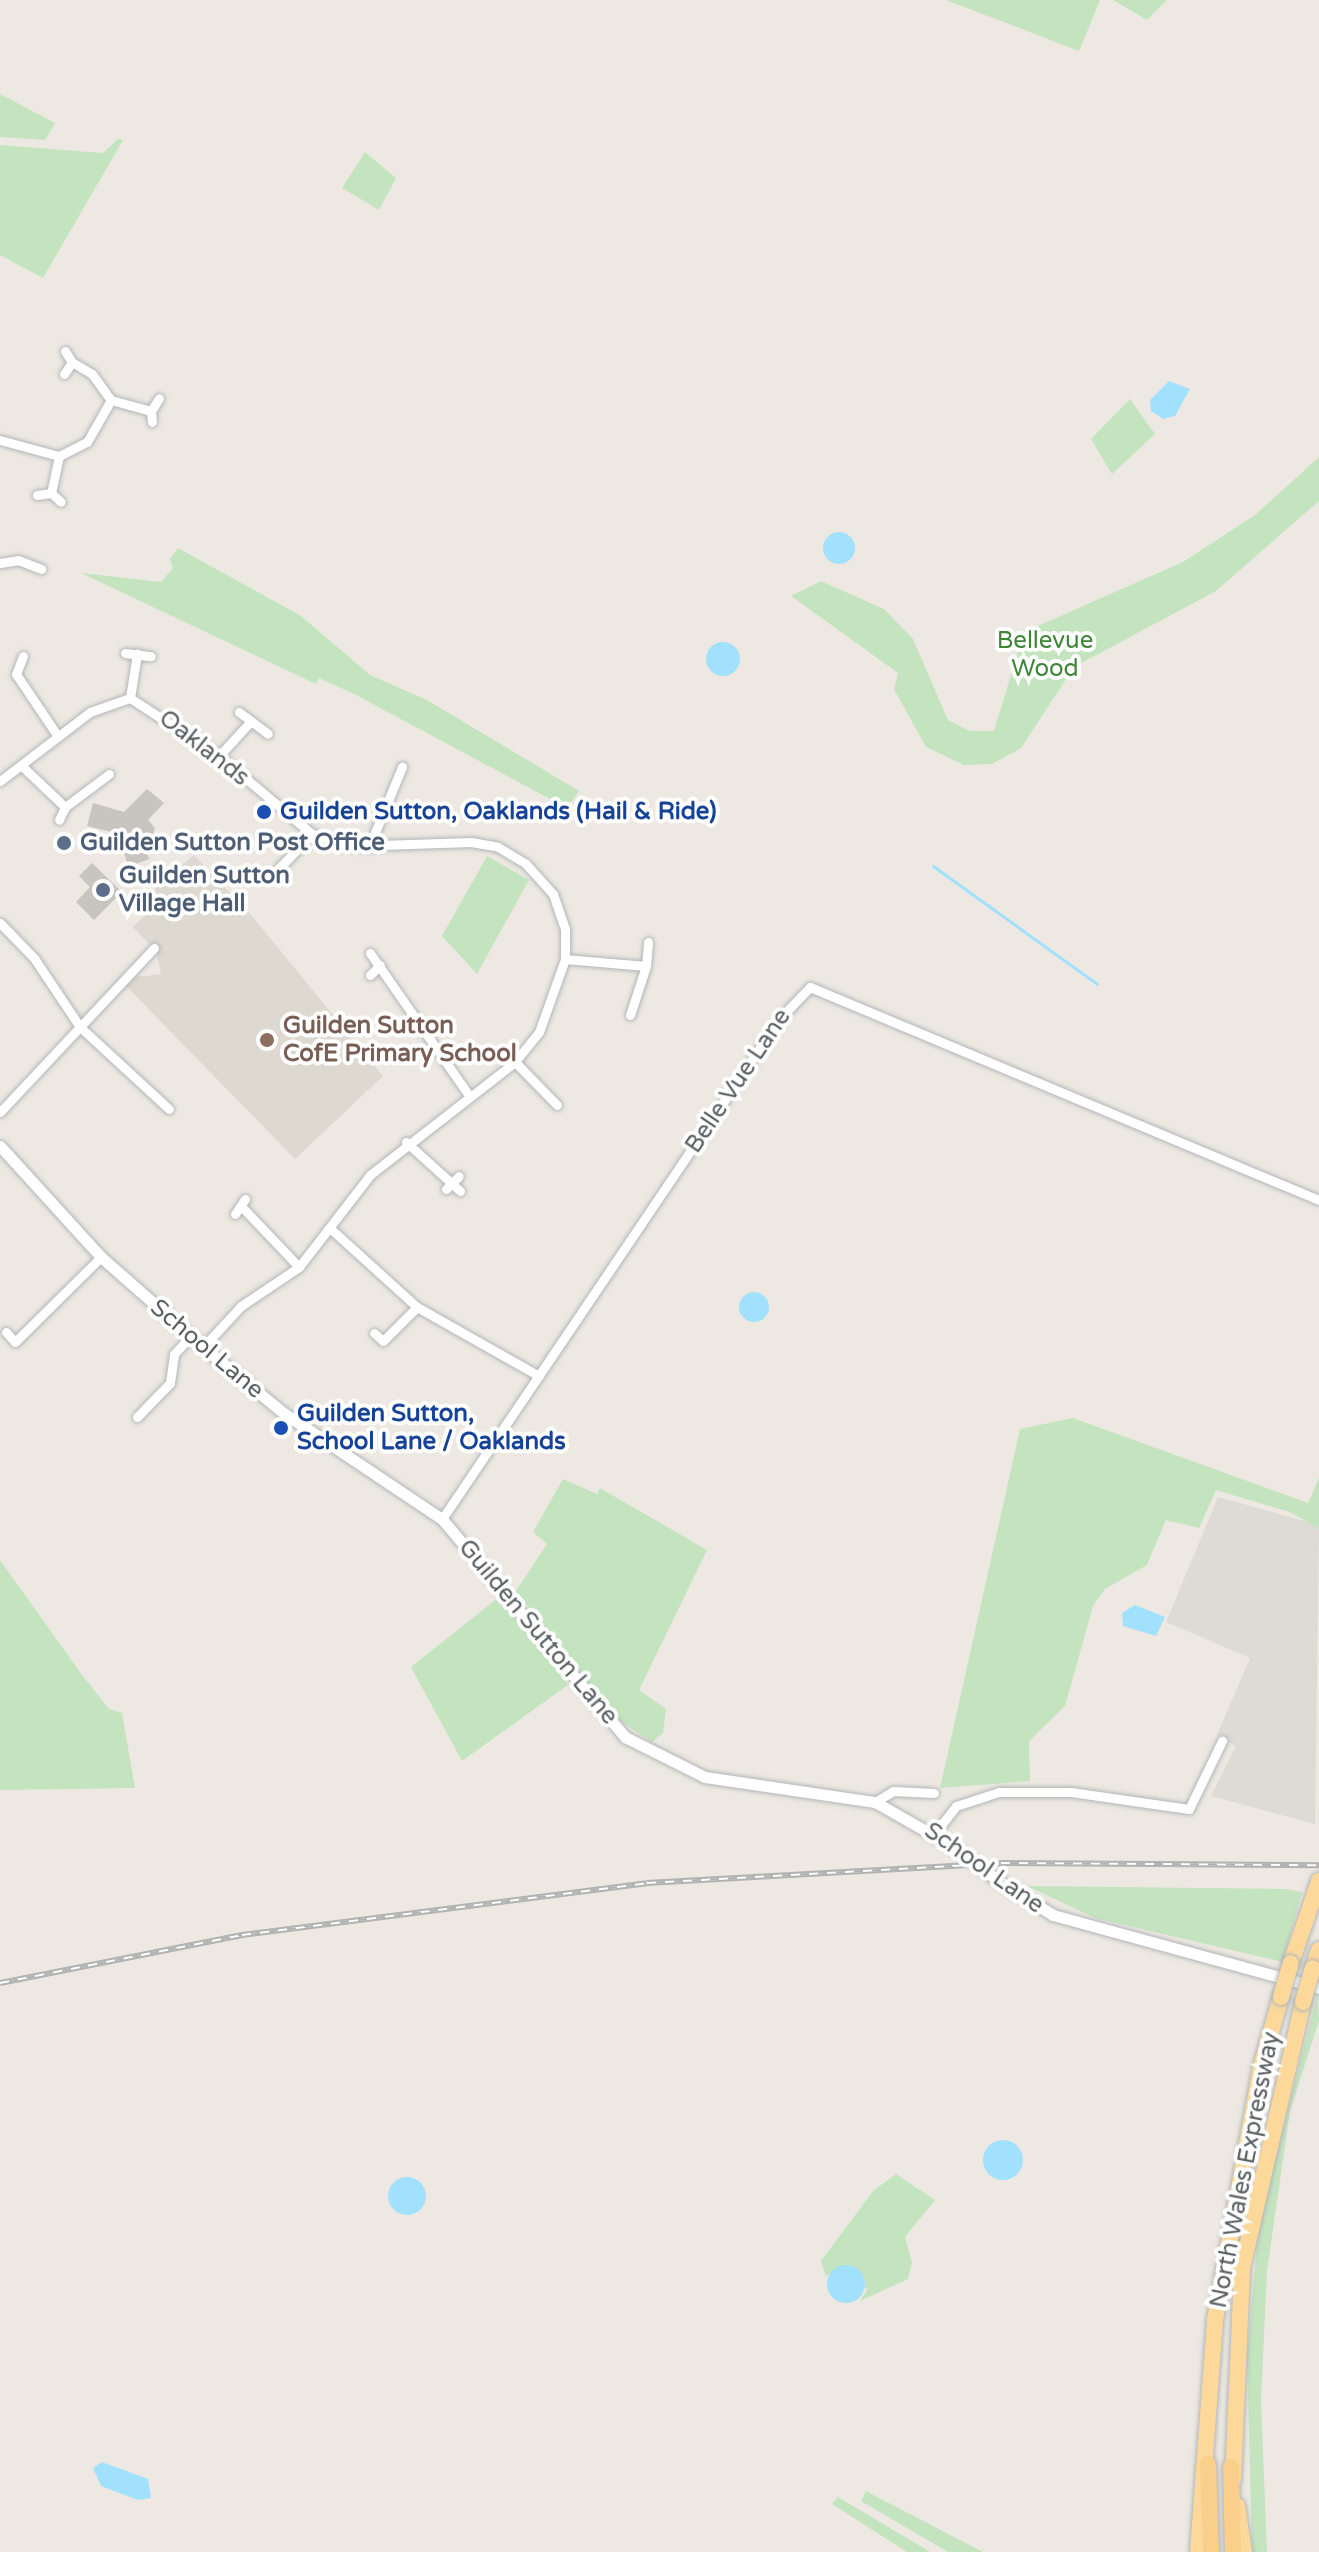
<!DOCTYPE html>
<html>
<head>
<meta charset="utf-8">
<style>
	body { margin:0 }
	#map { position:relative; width:1319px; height:2552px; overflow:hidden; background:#ede9e2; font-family:"Varela Round",sans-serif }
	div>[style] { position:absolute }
	.industrial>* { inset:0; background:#dedbd6 }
	.education>* { inset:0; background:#ddd8d0 }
	.green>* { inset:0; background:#c4e4bf }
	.water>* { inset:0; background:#a2e1fd }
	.round { border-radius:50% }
	.stream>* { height:3px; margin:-1.5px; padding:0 1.5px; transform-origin:1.5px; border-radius:1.5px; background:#a2e1fd }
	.building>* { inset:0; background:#c8c4bf }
	.roads { filter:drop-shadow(0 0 2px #b3b6b9) drop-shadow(0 0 2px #b3b6b9) }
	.minor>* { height:9px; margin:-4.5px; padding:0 4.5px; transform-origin:4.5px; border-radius:4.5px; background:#fff }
	.tertiary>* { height:11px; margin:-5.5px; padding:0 5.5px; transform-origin:5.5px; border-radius:5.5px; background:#fff }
	.trunk>* { height:16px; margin:-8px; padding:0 8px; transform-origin:8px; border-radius:8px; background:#fcd99a }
	.motorway>* { height:16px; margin:-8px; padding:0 8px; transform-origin:8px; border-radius:8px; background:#facf8c }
	.rail>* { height:6px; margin-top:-3px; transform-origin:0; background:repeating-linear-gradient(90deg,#fff 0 9px,#b1b2b2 0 18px); box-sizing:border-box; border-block:2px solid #b1b2b2 }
	.bridges { filter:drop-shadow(0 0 2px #b3b6b9) drop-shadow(0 0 2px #b3b6b9) }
	.tertiary-bridge>* { height:11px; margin:-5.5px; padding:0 5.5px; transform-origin:5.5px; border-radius:5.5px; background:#fff }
	.trunk-bridge>* { height:16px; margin:-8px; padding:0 8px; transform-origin:8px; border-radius:8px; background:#fcd99a }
	.dots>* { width:22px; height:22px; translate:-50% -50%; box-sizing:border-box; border:4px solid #fff; border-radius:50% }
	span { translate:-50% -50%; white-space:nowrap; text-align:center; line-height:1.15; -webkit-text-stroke:8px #fff; paint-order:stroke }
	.park-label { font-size:24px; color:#3e8537 }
	.street-label { font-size:24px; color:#5a5f62 }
	.transit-label { font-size:24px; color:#164399; font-weight:700 }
	.left { translate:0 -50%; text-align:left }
	.service-label { font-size:24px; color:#4e5e75; font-weight:700 }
	.education-label { font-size:24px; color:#785e54; font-weight:700 }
</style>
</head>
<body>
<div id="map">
	<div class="industrial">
		<i style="clip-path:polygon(1218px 1497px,1319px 1525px,1315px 1824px,1211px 1796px,1236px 1746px,1217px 1735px,1250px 1658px,1166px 1622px)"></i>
	</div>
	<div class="education">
		<i style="clip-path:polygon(194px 855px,252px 916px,383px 1076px,295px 1159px,126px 986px,136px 977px,161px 974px,156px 951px,133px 927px,158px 903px,150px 894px)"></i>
	</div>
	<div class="green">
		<i style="clip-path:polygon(946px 0,1100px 0,1079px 51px)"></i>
		<i style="clip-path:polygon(1113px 0,1167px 0,1147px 20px)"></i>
		<i style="clip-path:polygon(0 94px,55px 123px,45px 140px,0 137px)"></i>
		<i style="clip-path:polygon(118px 139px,123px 140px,43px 278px,0 255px,0 145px,103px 153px)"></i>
		<i style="clip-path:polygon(365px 152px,396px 178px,379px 210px,342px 188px)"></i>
		<i style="clip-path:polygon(1130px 399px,1155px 434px,1112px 474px,1091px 439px)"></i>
		<i style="clip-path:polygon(1319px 457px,1319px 501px,1216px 591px,1074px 667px,1021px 748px,992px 764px,964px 765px,926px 747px,894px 689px,898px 673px,791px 596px,821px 581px,884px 609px,913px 639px,948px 720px,970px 731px,994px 731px,1024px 632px,1183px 562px,1255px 515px)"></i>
		<i style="clip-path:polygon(178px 548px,301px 616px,370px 675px,427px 700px,579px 791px,567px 808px,354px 694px,319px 678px,316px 684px,81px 573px,161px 582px,173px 568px,170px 559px)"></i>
		<i style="clip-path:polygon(487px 856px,529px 880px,477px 974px,442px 936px)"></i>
		<i style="clip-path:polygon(1073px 1418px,1308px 1503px,1319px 1478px,1319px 1529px,1290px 1512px,1216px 1490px,1199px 1528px,1166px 1520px,1147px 1565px,1105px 1589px,1093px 1606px,1065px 1706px,1029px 1741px,1030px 1781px,940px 1788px,1020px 1429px)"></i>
		<i style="clip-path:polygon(563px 1479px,597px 1494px,600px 1488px,707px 1550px,639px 1690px,666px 1709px,663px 1733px,652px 1742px,614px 1717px,516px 1591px,547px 1544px,533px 1532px)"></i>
		<i style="clip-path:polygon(0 1560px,82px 1675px,109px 1709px,122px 1713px,135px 1788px,0 1790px)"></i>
		<i style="clip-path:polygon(499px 1597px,568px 1685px,462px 1761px,411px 1667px)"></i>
		<i style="clip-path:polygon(1027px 1886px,1285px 1889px,1302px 1892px,1283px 1962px,1095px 1918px)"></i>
		<i style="clip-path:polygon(1318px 1992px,1319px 2021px,1290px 2111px,1267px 2271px,1261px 2401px,1267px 2552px,1252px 2552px,1247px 2356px,1259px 2222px)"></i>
		<i style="clip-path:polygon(896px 2174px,935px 2200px,905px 2237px,912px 2263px,908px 2279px,860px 2301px,867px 2290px,850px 2265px,826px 2276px,821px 2261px,873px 2191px)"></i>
		<i style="clip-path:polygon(866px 2491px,883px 2500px,983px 2552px,948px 2552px,861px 2501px)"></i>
		<i style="clip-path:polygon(838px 2497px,930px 2552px,907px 2552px,832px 2504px)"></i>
	</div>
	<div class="water">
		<i style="clip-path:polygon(1169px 381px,1190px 389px,1175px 416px,1163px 419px,1151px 411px,1150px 400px)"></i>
		<i class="round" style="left:823px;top:532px;width:32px;height:32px"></i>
		<i class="round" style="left:706px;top:642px;width:34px;height:34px"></i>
		<i class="round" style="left:739px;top:1292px;width:30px;height:30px"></i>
		<i style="clip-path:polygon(1135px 1605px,1165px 1617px,1156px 1636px,1123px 1626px,1122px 1613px)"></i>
		<i class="round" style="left:983px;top:2140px;width:40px;height:40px"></i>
		<i class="round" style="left:388px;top:2177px;width:38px;height:38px"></i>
		<i class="round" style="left:827px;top:2265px;width:38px;height:38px"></i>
		<i style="clip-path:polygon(102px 2462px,148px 2479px,151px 2498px,138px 2500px,101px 2486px,93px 2468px)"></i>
	</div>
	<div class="stream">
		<i style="left:933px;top:866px;width:202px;rotate:35.7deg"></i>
	</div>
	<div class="building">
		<i style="clip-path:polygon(147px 789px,164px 803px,148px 820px,155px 828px,152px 838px,144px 839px,149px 859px,128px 867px,119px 834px,87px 826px,93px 803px,124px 812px)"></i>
		<i style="clip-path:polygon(92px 863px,122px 892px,94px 920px,76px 902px,90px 887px,79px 876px)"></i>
	</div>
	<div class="roads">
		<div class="minor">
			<i style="left:65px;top:351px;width:13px;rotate:58deg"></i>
			<i style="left:64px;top:374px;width:14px;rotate:-56deg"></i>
			<i style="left:72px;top:362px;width:23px;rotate:31deg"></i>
			<i style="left:92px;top:374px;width:32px;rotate:54deg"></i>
			<i style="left:111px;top:400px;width:41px;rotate:15.4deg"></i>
			<i style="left:151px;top:411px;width:11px;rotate:85deg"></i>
			<i style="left:151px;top:411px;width:15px;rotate:-58deg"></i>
			<i style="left:0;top:440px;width:61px;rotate:15.2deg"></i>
			<i style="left:59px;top:456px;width:31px;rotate:-27deg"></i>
			<i style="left:87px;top:442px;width:48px;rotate:-60.3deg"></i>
			<i style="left:59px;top:456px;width:38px;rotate:102deg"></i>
			<i style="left:51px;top:493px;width:13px;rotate:42deg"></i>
			<i style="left:37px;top:495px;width:14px;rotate:-8deg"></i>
			<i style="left:0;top:563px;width:18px;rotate:-9deg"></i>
			<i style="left:18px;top:560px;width:25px;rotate:21deg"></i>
			<i style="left:125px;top:653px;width:26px;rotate:7deg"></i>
			<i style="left:23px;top:656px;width:19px;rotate:111deg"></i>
			<i style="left:16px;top:674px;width:73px;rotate:56.1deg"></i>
			<i style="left:130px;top:698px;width:45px;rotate:-81deg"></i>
			<i style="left:239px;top:712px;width:36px;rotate:37deg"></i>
			<i style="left:219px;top:756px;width:47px;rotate:-47.6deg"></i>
			<i style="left:24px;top:768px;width:57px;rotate:43.6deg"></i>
			<i style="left:65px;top:807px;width:14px;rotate:115deg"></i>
			<i style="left:0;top:781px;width:113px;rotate:-37.5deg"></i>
			<i style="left:90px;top:712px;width:42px;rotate:-19.3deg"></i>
			<i style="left:130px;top:698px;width:106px;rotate:33.1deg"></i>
			<i style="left:219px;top:756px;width:121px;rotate:40deg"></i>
			<i style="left:312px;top:834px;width:39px;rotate:18deg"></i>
			<i style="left:349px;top:846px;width:122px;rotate:-1.9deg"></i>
			<i style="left:471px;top:842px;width:27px;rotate:10deg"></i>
			<i style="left:498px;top:847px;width:33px;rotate:31deg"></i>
			<i style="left:526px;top:864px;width:40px;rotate:48deg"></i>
			<i style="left:553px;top:894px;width:37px;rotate:71deg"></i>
			<i style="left:565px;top:929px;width:30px;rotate:90deg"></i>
			<i style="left:565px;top:959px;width:77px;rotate:109.6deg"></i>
			<i style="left:539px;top:1032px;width:38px;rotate:129deg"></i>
			<i style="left:515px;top:1062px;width:184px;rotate:142.1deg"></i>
			<i style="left:370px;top:1175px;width:116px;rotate:127.7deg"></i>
			<i style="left:299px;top:1267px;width:70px;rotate:146.1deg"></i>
			<i style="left:241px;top:1306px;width:56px;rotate:132.8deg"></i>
			<i style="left:65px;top:807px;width:55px;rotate:-36.9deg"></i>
			<i style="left:369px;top:847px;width:87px;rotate:-67.6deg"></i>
			<i style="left:278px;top:869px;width:49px;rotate:-45.8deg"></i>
			<i style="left:0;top:923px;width:49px;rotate:45.8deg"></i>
			<i style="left:34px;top:958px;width:83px;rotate:56.3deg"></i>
			<i style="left:80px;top:1027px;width:121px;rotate:42.7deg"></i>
			<i style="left:370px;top:953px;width:172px;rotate:55.2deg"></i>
			<i style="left:565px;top:959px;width:81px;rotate:4.9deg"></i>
			<i style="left:646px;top:966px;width:24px;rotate:-85deg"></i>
			<i style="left:370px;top:975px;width:14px;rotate:-45deg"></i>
			<i style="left:630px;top:1015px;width:52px;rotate:-71.9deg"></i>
			<i style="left:515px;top:1062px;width:60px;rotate:45.7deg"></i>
			<i style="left:0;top:1112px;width:225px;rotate:-46.8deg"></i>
			<i style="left:406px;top:1142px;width:73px;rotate:42.2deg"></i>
			<i style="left:446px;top:1189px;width:18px;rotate:-45deg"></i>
			<i style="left:241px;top:1206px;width:84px;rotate:46.4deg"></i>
			<i style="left:235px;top:1214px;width:18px;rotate:-56deg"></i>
			<i style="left:332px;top:1230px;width:115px;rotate:42.2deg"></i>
			<i style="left:417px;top:1307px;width:48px;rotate:135deg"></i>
			<i style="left:383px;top:1341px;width:12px;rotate:-138deg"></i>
			<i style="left:417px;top:1307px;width:140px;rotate:29.5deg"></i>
			<i style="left:6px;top:1332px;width:13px;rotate:48deg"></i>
			<i style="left:15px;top:1342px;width:121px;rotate:-44.7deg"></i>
			<i style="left:137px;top:1417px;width:47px;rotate:-45.9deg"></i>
			<i style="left:170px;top:1383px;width:29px;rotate:-82deg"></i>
			<i style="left:174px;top:1354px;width:25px;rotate:-47deg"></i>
			<i style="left:442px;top:1519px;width:604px;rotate:-55.99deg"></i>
			<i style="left:780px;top:1018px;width:43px;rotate:-45.9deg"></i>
			<i style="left:810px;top:987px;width:552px;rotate:22.71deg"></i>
			<i style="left:875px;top:1802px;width:21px;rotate:-31deg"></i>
			<i style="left:893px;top:1791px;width:41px;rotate:2.8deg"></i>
			<i style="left:935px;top:1833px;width:34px;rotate:-52deg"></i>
			<i style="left:956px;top:1806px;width:45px;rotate:-18deg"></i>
			<i style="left:999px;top:1792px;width:72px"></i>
			<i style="left:1071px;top:1792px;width:119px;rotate:8.2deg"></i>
			<i style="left:1189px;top:1809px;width:76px;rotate:-64.1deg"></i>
		</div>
		<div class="tertiary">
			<i style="left:0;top:1146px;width:150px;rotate:47.7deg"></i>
			<i style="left:101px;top:1257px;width:136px;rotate:41.4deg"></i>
			<i style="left:203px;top:1347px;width:106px;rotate:39.3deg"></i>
			<i style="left:285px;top:1414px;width:189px;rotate:33.8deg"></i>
			<i style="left:442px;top:1519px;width:285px;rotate:50deg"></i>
			<i style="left:625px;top:1737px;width:89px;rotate:26.6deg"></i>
			<i style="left:705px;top:1777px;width:172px;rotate:8.4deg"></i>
			<i style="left:875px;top:1802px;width:89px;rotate:29.7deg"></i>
			<i style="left:996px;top:1879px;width:67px;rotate:32.3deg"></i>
			<i style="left:1053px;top:1915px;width:276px;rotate:15.3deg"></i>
		</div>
		<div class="trunk">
			<i style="left:1291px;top:1963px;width:87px;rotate:-71.1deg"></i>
			<i style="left:1313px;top:1968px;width:19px;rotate:-72deg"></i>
			<i style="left:1233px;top:2479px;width:210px;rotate:-87.5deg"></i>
			<i style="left:1242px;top:2269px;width:274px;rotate:-77.1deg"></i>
			<i style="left:1237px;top:2506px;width:47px;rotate:81.3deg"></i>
			<i style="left:1198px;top:2552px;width:233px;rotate:-85.8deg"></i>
			<i style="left:1215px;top:2320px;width:257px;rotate:-79.7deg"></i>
			<i style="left:1261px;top:2067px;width:73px;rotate:-74.1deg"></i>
		</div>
		<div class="motorway">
			<i style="left:1208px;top:2464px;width:88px;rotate:88deg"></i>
			<i style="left:1231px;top:2467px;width:85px;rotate:88.7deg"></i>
		</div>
	</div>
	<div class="rail">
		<i style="left:0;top:1983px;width:247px;rotate:-11.2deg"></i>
		<i style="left:242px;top:1935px;width:408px;rotate:-7.3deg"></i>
		<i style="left:647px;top:1883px;width:355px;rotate:-3.2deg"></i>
		<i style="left:1001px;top:1863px;width:318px;rotate:0.4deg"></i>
	</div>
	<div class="bridges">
		<div class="tertiary-bridge">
			<i style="left:952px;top:1846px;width:55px;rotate:36.9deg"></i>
		</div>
		<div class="trunk-bridge">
			<i style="left:1281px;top:1997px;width:35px;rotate:-74deg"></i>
			<i style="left:1303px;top:2002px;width:35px;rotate:-74deg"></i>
		</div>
	</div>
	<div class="dots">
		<i style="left:264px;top:812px;background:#1a4fb4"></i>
		<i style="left:64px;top:843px;background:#5c6f8a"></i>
		<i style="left:103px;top:890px;background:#5c6f8a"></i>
		<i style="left:267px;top:1040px;background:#8d6e63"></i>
		<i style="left:281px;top:1428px;background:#1a4fb4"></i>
	</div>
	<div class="park-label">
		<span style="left:1045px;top:655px">Bellevue<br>Wood</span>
	</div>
	<div class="street-label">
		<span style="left:204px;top:748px;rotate:38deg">Oaklands</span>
		<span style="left:738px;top:1081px;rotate:-56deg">Belle Vue Lane</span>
		<span style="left:207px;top:1349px;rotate:40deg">School Lane</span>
		<span style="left:538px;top:1632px;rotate:50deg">Guilden Sutton Lane</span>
		<span style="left:984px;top:1868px;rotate:35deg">School Lane</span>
		<span style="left:1245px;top:2170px;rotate:-79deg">North Wales Expressway</span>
	</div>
	<div class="transit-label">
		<span class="left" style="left:280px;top:812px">Guilden Sutton, Oaklands (Hail &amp; Ride)</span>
		<span class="left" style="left:297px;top:1428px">Guilden Sutton,<br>School Lane / Oaklands</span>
	</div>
	<div class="service-label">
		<span class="left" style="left:80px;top:843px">Guilden Sutton Post Office</span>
		<span class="left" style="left:119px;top:890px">Guilden Sutton<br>Village Hall</span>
	</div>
	<div class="education-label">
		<span class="left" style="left:283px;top:1040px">Guilden Sutton<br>CofE Primary School</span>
	</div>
</div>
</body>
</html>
